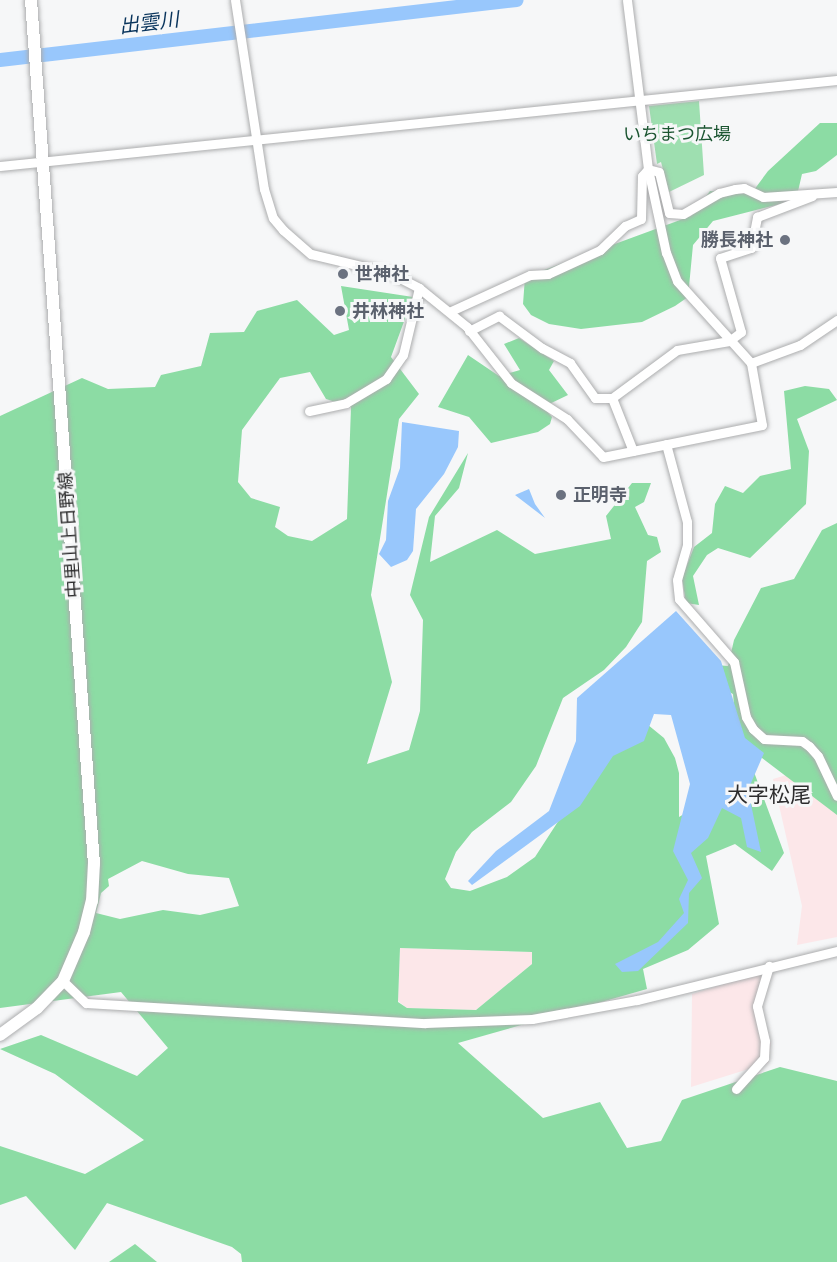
<!DOCTYPE html>
<html>
<head>
<meta charset="utf-8">
<style>
	body { margin:0 }
	#map { position:relative; width:837px; height:1262px; overflow:hidden; background:#f6f7f8; font-family:Figtree,"Noto Sans JP",sans-serif }
	div>[style] { position:absolute }
	.industrial>* { inset:0; background:#fce7e9 }
	.green>* { inset:0; background:#9edfb0 }
	.forest>* { inset:0; background:#8cdca4 }
	.water>* { inset:0; background:#98c7fc }
	.river>* { height:14px; margin:-7px; padding:0 7px; transform-origin:7px; border-radius:7px; background:#98c7fc }
	.roads { filter:drop-shadow(0 0 2px #acadae) drop-shadow(0 0 2px #acadae) }
	.minor>* { height:9px; margin:-4.5px; padding:0 4.5px; transform-origin:4.5px; border-radius:4.5px; background:#fff }
	.major>* { height:12px; margin:-6px; padding:0 6px; transform-origin:6px; border-radius:6px; background:#fff }
	.dots>* { width:16px; height:16px; translate:-50% -50%; box-sizing:border-box; border:3px solid #f6f7f8; border-radius:50% }
	span { translate:-50% -50%; white-space:nowrap; text-align:center; line-height:1.15; -webkit-text-stroke:6px #f6f7f8; paint-order:stroke }
	.park-label { font-size:18px; color:#1b5531 }
	.worship-label { font-size:18px; color:#5b616d; font-weight:700 }
	.right { translate:-100% -50%; text-align:right }
	.left { translate:0 -50%; text-align:left }
	.street-label { font-size:18px; color:#2c2c2d }
	.water-label { font-size:20px; color:#09345c; font-style:italic }
	.quarter-label { font-size:21px; color:#2c2c2d }
</style>
</head>
<body>
<div id="map">
	<div class="industrial">
		<i style="clip-path:polygon(830px 762px,837px 800px,837px 937px,797px 945px,802px 906px,773px 779px)"></i>
		<i style="clip-path:polygon(400px 948px,533px 952px,532px 964px,476px 1010px,407px 1008px,398px 1001px)"></i>
		<i style="clip-path:polygon(772px 969px,757px 1006px,762px 1031px,771px 1043px,768px 1063px,691px 1087px,692px 994px)"></i>
	</div>
	<div class="green">
		<i style="clip-path:polygon(699px 101px,704px 175px,669px 192px,661px 162px,657px 164px,649px 106px)"></i>
	</div>
	<div class="forest">
		<i style="clip-path:polygon(820px 123px,837px 123px,837px 155px,816px 171px,802px 174px,796px 200px,713px 221px,693px 245px,688px 297px,675px 306px,642px 322px,581px 329px,549px 324px,531px 315px,523px 304px,525px 277px,691px 216px,710px 191px,751px 194px,768px 171px)"></i>
		<i style="clip-path:polygon(evenodd,341px 286px,413px 297px,391px 357px,419px 394px,399px 419px,371px 595px,392px 682px,367px 764px,409px 750px,420px 711px,423px 620px,410px 595px,429px 517px,468px 453px,459px 488px,435px 516px,430px 562px,497px 530px,535px 554px,611px 539px,606px 516px,632px 483px,651px 483px,644px 502px,635px 507px,648px 535px,657px 537px,661px 552px,647px 561px,642px 622px,626px 647px,604px 670px,563px 698px,536px 766px,511px 802px,472px 832px,456px 852px,445px 879px,451px 888px,470px 891px,507px 877px,535px 857px,594px 766px,642px 720px,664px 738px,675px 758px,679px 773px,679px 817px,754px 772px,784px 853px,772px 871px,735px 844px,706px 856px,719px 924px,688px 950px,643px 969px,647px 989px,458px 1043px,543px 1118px,600px 1102px,627px 1148px,661px 1141px,682px 1100px,780px 1067px,837px 1081px,837px 1262px,242px 1262px,241px 1254px,232px 1247px,107px 1203px,75px 1250px,26px 1196px,0 1205px,0 1146px,85px 1174px,144px 1140px,55px 1074px,0 1049px,41px 1035px,137px 1076px,168px 1048px,121px 992px,0 1008px,0 416px,82px 378px,108px 389px,155px 387px,161px 375px,201px 366px,210px 333px,244px 332px,257px 311px,297px 300px,334px 335px,349px 330px,341px 286px,310px 372px,326px 399px,351px 407px,347px 519px,312px 541px,288px 536px,275px 527px,280px 507px,251px 498px,238px 482px,242px 430px,280px 378px,310px 372px,341px 286px,142px 861px,188px 874px,229px 878px,239px 906px,200px 915px,163px 910px,120px 919px,96px 913px,101px 893px,109px 886px,108px 879px,142px 861px,341px 286px,400px 948px,532px 952px,532px 964px,476px 1010px,407px 1008px,398px 1002px,400px 948px)"></i>
		<i style="clip-path:polygon(519px 338px,554px 361px,549px 370px,568px 395px,543px 407px,552px 417px,550px 424px,538px 432px,491px 443px,469px 417px,438px 407px,468px 355px,499px 376px,520px 370px,504px 344px)"></i>
		<i style="clip-path:polygon(805px 386px,829px 389px,837px 400px,797px 419px,809px 451px,806px 504px,750px 558px,718px 548px,707px 555px,693px 576px,699px 605px,686px 603px,682px 578px,694px 547px,712px 533px,715px 504px,725px 486px,743px 493px,760px 476px,791px 469px,784px 391px)"></i>
		<i style="clip-path:polygon(837px 523px,837px 815px,737px 739px,733px 694px,706px 680px,703px 664px,728px 666px,734px 640px,761px 588px,794px 579px,822px 530px)"></i>
		<i style="clip-path:polygon(135px 1244px,157px 1262px,109px 1262px)"></i>
	</div>
	<div class="water">
		<i style="clip-path:polygon(402px 422px,459px 431px,458px 447px,444px 474px,416px 509px,413px 551px,407px 560px,391px 567px,379px 554px,386px 540px,388px 501px,400px 468px)"></i>
		<i style="clip-path:polygon(529px 489px,535px 504px,545px 518px,515px 495px)"></i>
		<i style="clip-path:polygon(676px 611px,721px 661px,745px 738px,764px 753px,748px 790px,761px 852px,747px 847px,741px 818px,722px 808px,708px 838px,691px 853px,702px 878px,689px 893px,688px 923px,638px 971px,622px 972px,615px 964px,658px 942px,684px 913px,679px 899px,688px 880px,673px 851px,690px 784px,671px 715px,654px 714px,644px 741px,613px 756px,580px 806px,472px 885px,468px 881px,496px 851px,549px 811px,576px 741px,577px 698px)"></i>
	</div>
	<div class="river">
		<i style="left:0;top:60px;width:520px;rotate:-6.62deg"></i>
	</div>
	<div class="roads">
		<div class="minor">
			<i style="left:235px;top:0;width:191px;rotate:81.3deg"></i>
			<i style="left:264px;top:189px;width:30px;rotate:73deg"></i>
			<i style="left:273px;top:218px;width:16px;rotate:50deg"></i>
			<i style="left:283px;top:230px;width:37px;rotate:41deg"></i>
			<i style="left:311px;top:254px;width:81px;rotate:13.5deg"></i>
			<i style="left:390px;top:273px;width:33px;rotate:27deg"></i>
			<i style="left:419px;top:288px;width:62px;rotate:39.1deg"></i>
			<i style="left:467px;top:327px;width:71px;rotate:51.8deg"></i>
			<i style="left:511px;top:383px;width:67px;rotate:32.7deg"></i>
			<i style="left:567px;top:419px;width:52px;rotate:46.5deg"></i>
			<i style="left:603px;top:457px;width:162px;rotate:-11.4deg"></i>
			<i style="left:762px;top:425px;width:63px;rotate:-100.1deg"></i>
			<i style="left:751px;top:363px;width:110px;rotate:-132.1deg"></i>
			<i style="left:677px;top:281px;width:30px;rotate:-111deg"></i>
			<i style="left:666px;top:253px;width:86px;rotate:-102.1deg"></i>
			<i style="left:648px;top:169px;width:170px;rotate:-97.1deg"></i>
			<i style="left:0;top:166px;width:841px;rotate:-5.87deg"></i>
			<i style="left:648px;top:169px;width:11px;rotate:15deg"></i>
			<i style="left:659px;top:172px;width:42px;rotate:76.3deg"></i>
			<i style="left:669px;top:213px;width:14px;rotate:4deg"></i>
			<i style="left:683px;top:214px;width:42px;rotate:-30.3deg"></i>
			<i style="left:719px;top:193px;width:16px;rotate:-14deg"></i>
			<i style="left:735px;top:189px;width:9px;rotate:-6deg"></i>
			<i style="left:744px;top:188px;width:21px;rotate:25deg"></i>
			<i style="left:763px;top:197px;width:74px;rotate:-3.9deg"></i>
			<i style="left:451px;top:311px;width:87px;rotate:-24.5deg"></i>
			<i style="left:530px;top:275px;width:18px;rotate:-3deg"></i>
			<i style="left:548px;top:274px;width:57px;rotate:-24.8deg"></i>
			<i style="left:600px;top:250px;width:35px;rotate:-44deg"></i>
			<i style="left:625px;top:226px;width:17px;rotate:-24deg"></i>
			<i style="left:641px;top:219px;width:43px;rotate:-88.7deg"></i>
			<i style="left:642px;top:176px;width:9px;rotate:-49deg"></i>
			<i style="left:469px;top:331px;width:34px;rotate:-27deg"></i>
			<i style="left:499px;top:316px;width:54px;rotate:36.7deg"></i>
			<i style="left:542px;top:348px;width:32px;rotate:28deg"></i>
			<i style="left:570px;top:363px;width:43px;rotate:54.5deg"></i>
			<i style="left:595px;top:398px;width:17px"></i>
			<i style="left:612px;top:398px;width:81px;rotate:-36.4deg"></i>
			<i style="left:677px;top:350px;width:53px;rotate:-9.8deg"></i>
			<i style="left:729px;top:341px;width:15px;rotate:-37deg"></i>
			<i style="left:741px;top:332px;width:77px;rotate:-105.8deg"></i>
			<i style="left:720px;top:258px;width:33px;rotate:-18deg"></i>
			<i style="left:751px;top:248px;width:32px;rotate:-79deg"></i>
			<i style="left:757px;top:217px;width:59px;rotate:-20.9deg"></i>
			<i style="left:751px;top:363px;width:52px;rotate:-20.2deg"></i>
			<i style="left:800px;top:345px;width:45px;rotate:-34deg"></i>
			<i style="left:612px;top:398px;width:57px;rotate:68.4deg"></i>
			<i style="left:309px;top:411px;width:38px;rotate:-12deg"></i>
			<i style="left:346px;top:403px;width:47px;rotate:-31deg"></i>
			<i style="left:386px;top:379px;width:29px;rotate:-55deg"></i>
			<i style="left:403px;top:355px;width:69px;rotate:-76.6deg"></i>
			<i style="left:666px;top:444px;width:81px;rotate:74.9deg"></i>
			<i style="left:687px;top:522px;width:23px;rotate:90deg"></i>
			<i style="left:687px;top:545px;width:36px;rotate:106deg"></i>
			<i style="left:677px;top:580px;width:19px;rotate:84deg"></i>
			<i style="left:679px;top:599px;width:84px;rotate:48.9deg"></i>
			<i style="left:734px;top:662px;width:56px;rotate:77.7deg"></i>
			<i style="left:746px;top:717px;width:14px;rotate:60deg"></i>
			<i style="left:753px;top:729px;width:15px;rotate:42deg"></i>
			<i style="left:764px;top:739px;width:38px;rotate:3deg"></i>
			<i style="left:802px;top:741px;width:9px;rotate:36deg"></i>
			<i style="left:809px;top:746px;width:13px;rotate:48deg"></i>
			<i style="left:818px;top:756px;width:44px;rotate:64.6deg"></i>
			<i style="left:63px;top:981px;width:32px;rotate:44deg"></i>
			<i style="left:86px;top:1003px;width:340px;rotate:3.4deg"></i>
			<i style="left:425px;top:1023px;width:107px;rotate:-2.1deg"></i>
			<i style="left:532px;top:1019px;width:107px;rotate:-10.3deg"></i>
			<i style="left:637px;top:1000px;width:206px;rotate:-13.8deg"></i>
			<i style="left:736px;top:1089px;width:42px;rotate:-47.9deg"></i>
			<i style="left:764px;top:1058px;width:17px;rotate:-87deg"></i>
			<i style="left:765px;top:1041px;width:36px;rotate:-103deg"></i>
			<i style="left:757px;top:1006px;width:42px;rotate:-73.3deg"></i>
		</div>
		<div class="major">
			<i style="left:0;top:1035px;width:46px;rotate:-36.1deg"></i>
			<i style="left:37px;top:1008px;width:37px;rotate:-46deg"></i>
			<i style="left:63px;top:981px;width:53px;rotate:-66.8deg"></i>
			<i style="left:84px;top:932px;width:32px;rotate:-76deg"></i>
			<i style="left:92px;top:901px;width:37px;rotate:-87deg"></i>
			<i style="left:94px;top:864px;width:866px;rotate:-94.17deg"></i>
		</div>
	</div>
	<div class="dots">
		<i style="left:785px;top:240px;background:#6b7280"></i>
		<i style="left:343px;top:274px;background:#6b7280"></i>
		<i style="left:340px;top:311px;background:#6b7280"></i>
		<i style="left:561px;top:495px;background:#6b7280"></i>
	</div>
	<div class="park-label">
		<span style="left:677px;top:134px">いちまつ広場</span>
	</div>
	<div class="worship-label">
		<span class="right" style="left:773px;top:240px">勝長神社</span>
		<span class="left" style="left:355px;top:274px">世神社</span>
		<span class="left" style="left:352px;top:311px">井林神社</span>
		<span class="left" style="left:573px;top:495px">正明寺</span>
	</div>
	<div class="street-label">
		<span style="left:70px;top:535px;rotate:-94deg">中里山上日野線</span>
	</div>
	<div class="water-label">
		<span style="left:149px;top:23px;rotate:-7deg">出雲川</span>
	</div>
	<div class="quarter-label">
		<span style="left:769px;top:795px">大字松尾</span>
	</div>
</div>
</body>
</html>
